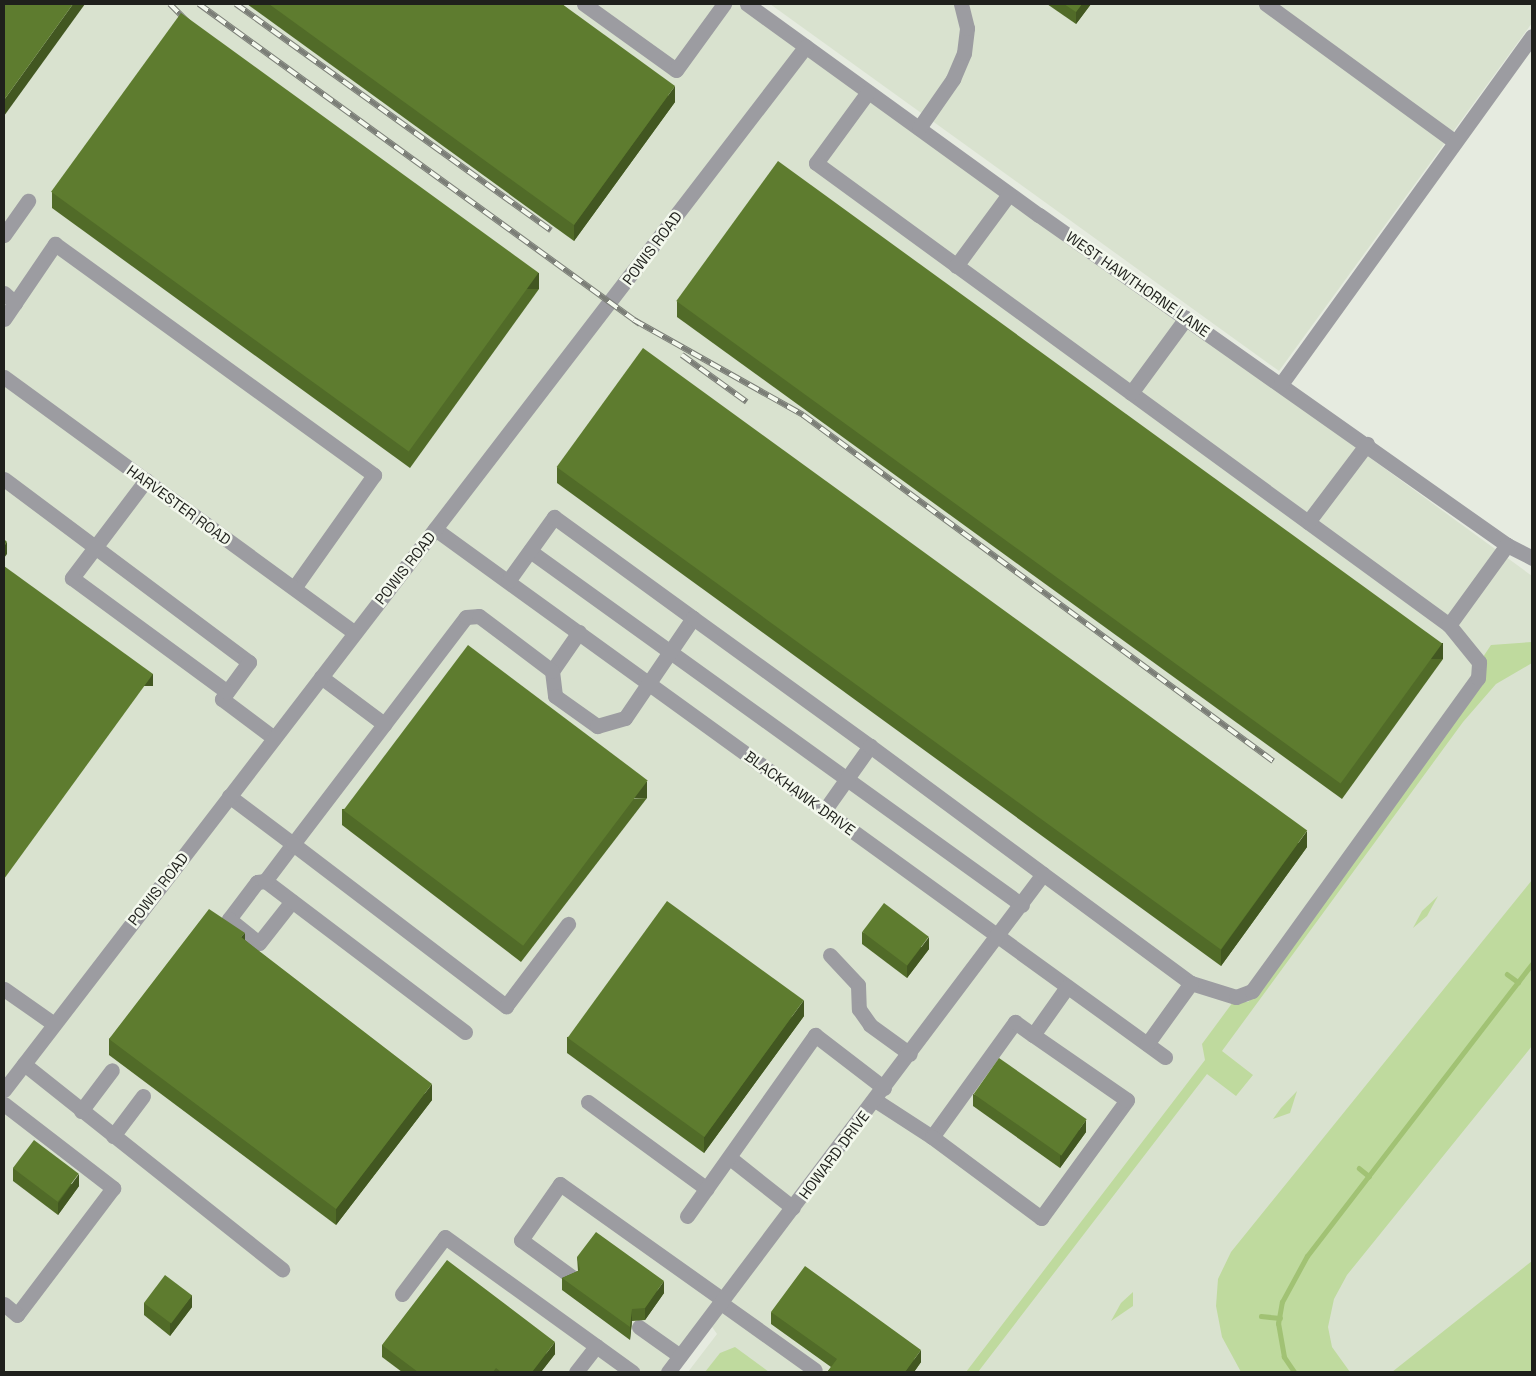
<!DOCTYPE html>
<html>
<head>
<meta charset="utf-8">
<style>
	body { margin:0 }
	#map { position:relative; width:1536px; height:1376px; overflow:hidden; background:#e6ebe0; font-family:"Space Grotesk",sans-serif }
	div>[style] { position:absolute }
	.built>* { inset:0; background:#d9e2cf }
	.green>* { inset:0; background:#bfda9e }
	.stream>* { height:4.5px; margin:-2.25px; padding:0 2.25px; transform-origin:2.25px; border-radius:2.25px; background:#a1c274 }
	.minor>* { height:15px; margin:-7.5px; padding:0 7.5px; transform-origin:7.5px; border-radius:7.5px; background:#9c9ca1 }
	.rail>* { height:5.5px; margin-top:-2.75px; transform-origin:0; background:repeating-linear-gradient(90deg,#f3f8ed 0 11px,#7b7e77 0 22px); box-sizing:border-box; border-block:1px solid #7b7e77 }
	.wall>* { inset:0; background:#516b28 }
	.shaded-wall>* { inset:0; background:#425721; transform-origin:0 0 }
	.building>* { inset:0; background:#5e7c2f; transform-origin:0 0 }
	span { translate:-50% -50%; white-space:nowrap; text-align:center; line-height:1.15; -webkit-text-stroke:5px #f3f8ed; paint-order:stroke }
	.street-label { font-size:15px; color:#1f201c }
	.frame { position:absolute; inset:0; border:5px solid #1f201c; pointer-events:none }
</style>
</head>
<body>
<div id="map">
	<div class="built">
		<i style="clip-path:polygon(4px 4px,748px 4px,1532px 576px,1532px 1372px,688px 1372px,717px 1334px,708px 1321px,670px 1372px,4px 1372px)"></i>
		<i style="clip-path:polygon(770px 4px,1532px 4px,1532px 23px,1279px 371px)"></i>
	</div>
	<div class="green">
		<i style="clip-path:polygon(1532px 642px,1532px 663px,1496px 684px,1463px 722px,1222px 1051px,1253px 1075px,1236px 1096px,1207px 1074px,978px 1372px,966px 1372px,1205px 1060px,1202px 1044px,1233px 1002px,1248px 1002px,1257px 993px,1482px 682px,1483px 657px,1491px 645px)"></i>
		<i style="clip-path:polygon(1532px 880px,1532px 1046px,1347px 1275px,1334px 1299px,1328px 1327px,1332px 1347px,1350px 1372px,1241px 1372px,1222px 1337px,1216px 1306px,1218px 1279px,1231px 1252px)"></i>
		<i style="clip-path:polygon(1438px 896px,1427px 916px,1413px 928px,1422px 911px)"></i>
		<i style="clip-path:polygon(1297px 1091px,1290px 1113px,1273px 1119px,1281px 1108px)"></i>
		<i style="clip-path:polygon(1532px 1261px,1532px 1372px,1392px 1372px,1416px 1353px)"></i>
		<i style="clip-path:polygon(1133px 1292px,1133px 1306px,1111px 1321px,1121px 1303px)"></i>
		<i style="clip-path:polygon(735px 1347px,769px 1372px,705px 1372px,720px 1353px)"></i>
	</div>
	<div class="stream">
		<i style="left:1507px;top:974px;width:14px;rotate:36deg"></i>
		<i style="left:1359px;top:1168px;width:13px;rotate:39deg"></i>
		<i style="left:1261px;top:1316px;width:19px;rotate:6deg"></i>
		<i style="left:1294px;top:1372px;width:18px;rotate:-124deg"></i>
		<i style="left:1284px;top:1357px;width:34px;rotate:-100deg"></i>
		<i style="left:1278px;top:1324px;width:22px;rotate:-80deg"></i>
		<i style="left:1282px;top:1302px;width:52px;rotate:-61.5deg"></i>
		<i style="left:1307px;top:1256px;width:369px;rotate:-52.4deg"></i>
	</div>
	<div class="minor">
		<i style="left:584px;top:4px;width:113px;rotate:35.7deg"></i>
		<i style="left:676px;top:70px;width:82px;rotate:-54deg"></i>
		<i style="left:747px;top:4px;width:360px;rotate:35.9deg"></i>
		<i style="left:1039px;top:215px;width:573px;rotate:35.19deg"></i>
		<i style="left:1507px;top:545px;width:28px;rotate:27deg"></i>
		<i style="left:1266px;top:4px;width:234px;rotate:36.1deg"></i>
		<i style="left:868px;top:92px;width:88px;rotate:126.2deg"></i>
		<i style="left:816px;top:163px;width:784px;rotate:36.12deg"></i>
		<i style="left:1449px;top:625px;width:99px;rotate:-54.1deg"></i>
		<i style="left:919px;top:128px;width:60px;rotate:-55.2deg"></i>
		<i style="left:953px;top:79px;width:28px;rotate:-67deg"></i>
		<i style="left:964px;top:53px;width:25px;rotate:-83deg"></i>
		<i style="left:967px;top:28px;width:25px;rotate:-104deg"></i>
		<i style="left:4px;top:235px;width:42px;rotate:-54.8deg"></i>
		<i style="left:956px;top:266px;width:89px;rotate:-53.6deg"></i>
		<i style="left:4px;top:293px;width:15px;rotate:42deg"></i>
		<i style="left:4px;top:319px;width:91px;rotate:-55.8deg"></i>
		<i style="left:55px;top:244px;width:394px;rotate:35.9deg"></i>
		<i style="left:374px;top:475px;width:138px;rotate:125.3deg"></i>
		<i style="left:4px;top:377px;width:434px;rotate:36.1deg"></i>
		<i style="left:1281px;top:384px;width:429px;rotate:-54.2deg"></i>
		<i style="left:1131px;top:393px;width:93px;rotate:-53.7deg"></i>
		<i style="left:4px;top:479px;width:306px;rotate:36.8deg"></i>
		<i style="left:249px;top:662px;width:46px;rotate:126.1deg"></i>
		<i style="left:222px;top:699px;width:65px;rotate:36.9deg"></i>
		<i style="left:146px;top:480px;width:123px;rotate:127.1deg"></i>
		<i style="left:72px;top:578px;width:192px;rotate:36.3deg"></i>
		<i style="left:1308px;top:522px;width:98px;rotate:-52.9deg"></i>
		<i style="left:435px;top:529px;width:901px;rotate:35.88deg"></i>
		<i style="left:530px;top:551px;width:606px;rotate:35.74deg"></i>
		<i style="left:508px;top:581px;width:79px;rotate:-54.3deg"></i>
		<i style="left:554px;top:517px;width:172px;rotate:36deg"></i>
		<i style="left:579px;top:632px;width:47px;rotate:124.7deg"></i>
		<i style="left:552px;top:671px;width:25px;rotate:83deg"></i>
		<i style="left:555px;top:696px;width:52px;rotate:35.5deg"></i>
		<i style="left:597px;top:726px;width:29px;rotate:-16deg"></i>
		<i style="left:625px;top:718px;width:121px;rotate:-55.8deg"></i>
		<i style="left:693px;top:618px;width:218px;rotate:35.9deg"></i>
		<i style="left:321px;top:677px;width:79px;rotate:36.7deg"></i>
		<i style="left:229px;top:796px;width:80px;rotate:36.9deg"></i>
		<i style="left:293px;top:844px;width:285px;rotate:-52.7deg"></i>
		<i style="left:466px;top:617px;width:13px;rotate:-4deg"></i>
		<i style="left:479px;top:616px;width:91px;rotate:37deg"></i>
		<i style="left:824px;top:811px;width:80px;rotate:-54.7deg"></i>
		<i style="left:870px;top:746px;width:215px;rotate:36.5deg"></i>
		<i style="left:265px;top:881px;width:8px;rotate:173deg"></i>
		<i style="left:257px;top:882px;width:46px;rotate:127.1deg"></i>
		<i style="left:229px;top:919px;width:38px;rotate:39deg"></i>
		<i style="left:259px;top:943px;width:53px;rotate:-51.8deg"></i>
		<i style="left:830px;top:955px;width:41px;rotate:47deg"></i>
		<i style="left:858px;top:985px;width:24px;rotate:88deg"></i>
		<i style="left:859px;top:1009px;width:19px;rotate:55deg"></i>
		<i style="left:870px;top:1025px;width:49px;rotate:35.9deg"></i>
		<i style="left:1191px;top:983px;width:47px;rotate:17.3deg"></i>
		<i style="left:1236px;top:997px;width:17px;rotate:-21deg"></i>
		<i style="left:1252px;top:991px;width:386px;rotate:-54.2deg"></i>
		<i style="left:1478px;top:678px;width:16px;rotate:-86deg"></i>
		<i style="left:1479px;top:662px;width:48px;rotate:-129deg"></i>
		<i style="left:4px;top:989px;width:61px;rotate:35deg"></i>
		<i style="left:465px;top:1032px;width:251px;rotate:-142.9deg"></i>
		<i style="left:265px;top:881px;width:46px;rotate:-52.9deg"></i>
		<i style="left:293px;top:844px;width:268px;rotate:37.3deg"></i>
		<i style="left:506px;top:1006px;width:103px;rotate:-52.9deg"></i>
		<i style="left:24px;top:1064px;width:330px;rotate:38.5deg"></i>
		<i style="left:4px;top:1090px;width:1316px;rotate:-52.47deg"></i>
		<i style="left:875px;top:1100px;width:68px;rotate:33deg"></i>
		<i style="left:932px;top:1137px;width:142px;rotate:-54.2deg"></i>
		<i style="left:1015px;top:1022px;width:22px;rotate:36deg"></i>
		<i style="left:1033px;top:1035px;width:59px;rotate:-54.7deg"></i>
		<i style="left:588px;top:1102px;width:147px;rotate:36.2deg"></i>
		<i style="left:4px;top:1104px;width:138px;rotate:37.6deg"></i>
		<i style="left:113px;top:1188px;width:159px;rotate:127.1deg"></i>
		<i style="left:17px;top:1315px;width:17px;rotate:-140deg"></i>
		<i style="left:81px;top:1111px;width:51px;rotate:-52.9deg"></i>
		<i style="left:113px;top:1136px;width:50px;rotate:-53.1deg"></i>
		<i style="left:932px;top:1137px;width:136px;rotate:36.6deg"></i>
		<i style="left:1041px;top:1218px;width:146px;rotate:-53.9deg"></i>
		<i style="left:1127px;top:1100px;width:114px;rotate:-145.3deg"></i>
		<i style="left:730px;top:1158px;width:80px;rotate:38.4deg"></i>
		<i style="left:687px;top:1216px;width:222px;rotate:-54.7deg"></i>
		<i style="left:815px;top:1035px;width:87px;rotate:37.5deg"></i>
		<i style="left:572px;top:1277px;width:63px;rotate:-144deg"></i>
		<i style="left:521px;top:1240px;width:68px;rotate:-55.1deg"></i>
		<i style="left:560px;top:1184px;width:200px;rotate:35.4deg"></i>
		<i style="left:402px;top:1294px;width:71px;rotate:-53deg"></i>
		<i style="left:445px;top:1237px;width:231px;rotate:35.8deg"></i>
		<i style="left:721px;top:1303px;width:115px;rotate:35.5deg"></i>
		<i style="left:639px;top:1327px;width:50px;rotate:35.3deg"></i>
		<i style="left:576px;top:1372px;width:33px;rotate:-52deg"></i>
		<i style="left:668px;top:1372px;width:623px;rotate:-53.02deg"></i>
		<i style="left:1043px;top:874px;width:184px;rotate:36.4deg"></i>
		<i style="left:1191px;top:983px;width:75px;rotate:125.8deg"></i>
	</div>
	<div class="rail">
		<i style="left:170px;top:4px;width:27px;rotate:45deg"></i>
		<i style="left:199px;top:4px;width:545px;rotate:35.97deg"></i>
		<i style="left:236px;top:4px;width:388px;rotate:35.7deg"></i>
		<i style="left:634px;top:320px;width:194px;rotate:29.3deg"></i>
		<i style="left:803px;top:415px;width:584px;rotate:36.36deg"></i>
		<i style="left:682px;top:355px;width:80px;rotate:35.9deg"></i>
	</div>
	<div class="wall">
		<i style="clip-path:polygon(247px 4px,562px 4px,675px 102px,574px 241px)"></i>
		<i style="clip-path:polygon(1047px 4px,1091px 4px,1076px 24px)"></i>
		<i style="clip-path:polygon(52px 192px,539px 289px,410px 468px,52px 208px)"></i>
		<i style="clip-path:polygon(677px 301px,1443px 659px,1342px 799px,677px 317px)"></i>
		<i style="clip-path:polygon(557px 467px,1307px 847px,1221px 966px,557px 483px)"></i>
		<i style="clip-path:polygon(647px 798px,521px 962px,342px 825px,342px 809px)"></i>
		<i style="clip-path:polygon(862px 932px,929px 949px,907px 978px,862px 944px)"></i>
		<i style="clip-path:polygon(245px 940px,432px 1100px,336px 1225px,109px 1055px,109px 1039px)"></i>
		<i style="clip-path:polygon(804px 1016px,704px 1153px,567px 1053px,567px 1037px)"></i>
		<i style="clip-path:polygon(973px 1094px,1086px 1132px,1060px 1168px,973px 1106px)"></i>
		<i style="clip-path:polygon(13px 1168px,79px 1186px,58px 1215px,13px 1181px)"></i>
		<i style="clip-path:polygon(577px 1257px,664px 1293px,645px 1320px,632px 1321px,630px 1340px,562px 1290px,562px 1278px,578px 1271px)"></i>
		<i style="clip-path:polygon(144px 1303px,192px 1307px,170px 1336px,144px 1315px)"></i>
		<i style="clip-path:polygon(771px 1312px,921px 1362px,914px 1372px,828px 1372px,828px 1371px,831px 1367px,771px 1324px)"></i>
		<i style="clip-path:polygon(382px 1345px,555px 1354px,541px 1372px,402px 1372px,382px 1357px)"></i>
	</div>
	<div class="shaded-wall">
		<i style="clip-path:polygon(73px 4px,85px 4px,4px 116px,4px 100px)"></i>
		<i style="clip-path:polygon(1082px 4px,1091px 4px,1076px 24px,1076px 12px)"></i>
		<i style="clip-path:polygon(675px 86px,675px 102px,574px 241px,574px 225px)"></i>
		<i style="left:539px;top:273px;width:16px;height:221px;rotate:90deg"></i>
		<i style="clip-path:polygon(7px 542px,7px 554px,4px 558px,4px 546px)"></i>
		<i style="left:1443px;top:643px;width:16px;height:173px;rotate:90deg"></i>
		<i style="left:153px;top:674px;width:12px;height:253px;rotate:90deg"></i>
		<i style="left:647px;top:782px;width:16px;height:207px;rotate:90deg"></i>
		<i style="clip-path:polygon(1307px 831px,1307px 847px,1221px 966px,1221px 950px)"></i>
		<i style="clip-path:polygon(245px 933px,245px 949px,241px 937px)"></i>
		<i style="clip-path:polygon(929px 937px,929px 949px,907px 978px,907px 966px)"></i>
		<i style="clip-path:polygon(804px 1000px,804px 1016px,704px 1153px,704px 1137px)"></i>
		<i style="clip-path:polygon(432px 1084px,432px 1100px,336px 1225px,336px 1209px)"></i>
		<i style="clip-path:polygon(1086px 1120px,1086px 1132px,1060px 1168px,1060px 1156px)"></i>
		<i style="clip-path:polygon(79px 1174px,79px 1186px,58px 1215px,58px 1203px)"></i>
		<i style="clip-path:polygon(664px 1281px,664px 1293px,645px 1320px,645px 1308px)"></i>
		<i style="clip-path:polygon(192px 1295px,192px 1307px,170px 1336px,170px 1323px)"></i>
		<i style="clip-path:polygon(632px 1309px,632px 1321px,630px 1340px,630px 1327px)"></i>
		<i style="clip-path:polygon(555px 1342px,555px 1354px,541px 1372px,532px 1372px)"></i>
		<i style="clip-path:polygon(921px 1350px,921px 1362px,914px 1372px,905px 1372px)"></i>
	</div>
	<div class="building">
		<i style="clip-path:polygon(4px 4px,73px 4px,4px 100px)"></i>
		<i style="clip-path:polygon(269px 4px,562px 4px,675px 86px,574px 225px)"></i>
		<i style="clip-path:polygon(1064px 4px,1082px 4px,1076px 12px)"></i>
		<i style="left:181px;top:13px;width:442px;height:221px;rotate:36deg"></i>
		<i style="left:778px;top:161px;width:821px;height:173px;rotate:36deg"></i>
		<i style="left:643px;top:348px;width:821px;height:147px;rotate:36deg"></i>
		<i style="clip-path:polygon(4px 539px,7px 542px,4px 546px)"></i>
		<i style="clip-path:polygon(4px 566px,153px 674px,4px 879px)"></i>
		<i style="left:468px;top:645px;width:225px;height:207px;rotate:37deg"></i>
		<i style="left:667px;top:901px;width:169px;height:169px;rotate:36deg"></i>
		<i style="left:884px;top:903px;width:56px;height:36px;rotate:37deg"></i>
		<i style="clip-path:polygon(209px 909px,245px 933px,241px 937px,432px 1084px,336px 1209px,109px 1039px)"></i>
		<i style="left:999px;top:1058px;width:107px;height:44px;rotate:35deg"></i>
		<i style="left:34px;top:1140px;width:56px;height:35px;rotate:37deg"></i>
		<i style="clip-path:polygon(596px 1232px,664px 1281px,645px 1308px,632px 1309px,630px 1327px,562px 1278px,580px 1270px,577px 1257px)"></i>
		<i style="clip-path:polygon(447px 1260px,555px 1342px,532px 1372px,501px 1372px,496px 1368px,493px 1372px,418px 1372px,382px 1345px)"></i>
		<i style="clip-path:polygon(805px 1266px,921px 1350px,905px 1372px,830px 1372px,828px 1371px,837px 1359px,771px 1312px)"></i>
		<i style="left:165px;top:1275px;width:34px;height:35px;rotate:37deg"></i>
	</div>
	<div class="street-label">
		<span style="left:652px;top:248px;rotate:-53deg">POWIS ROAD</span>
		<span style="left:1138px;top:284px;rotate:35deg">WEST HAWTHORNE LANE</span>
		<span style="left:179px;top:505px;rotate:36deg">HARVESTER ROAD</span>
		<span style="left:405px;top:568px;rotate:-52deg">POWIS ROAD</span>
		<span style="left:800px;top:793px;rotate:36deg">BLACKHAWK DRIVE</span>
		<span style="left:158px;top:889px;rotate:-52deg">POWIS ROAD</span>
		<span style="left:834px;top:1155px;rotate:-53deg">HOWARD DRIVE</span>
	</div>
	<div class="frame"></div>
</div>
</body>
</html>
